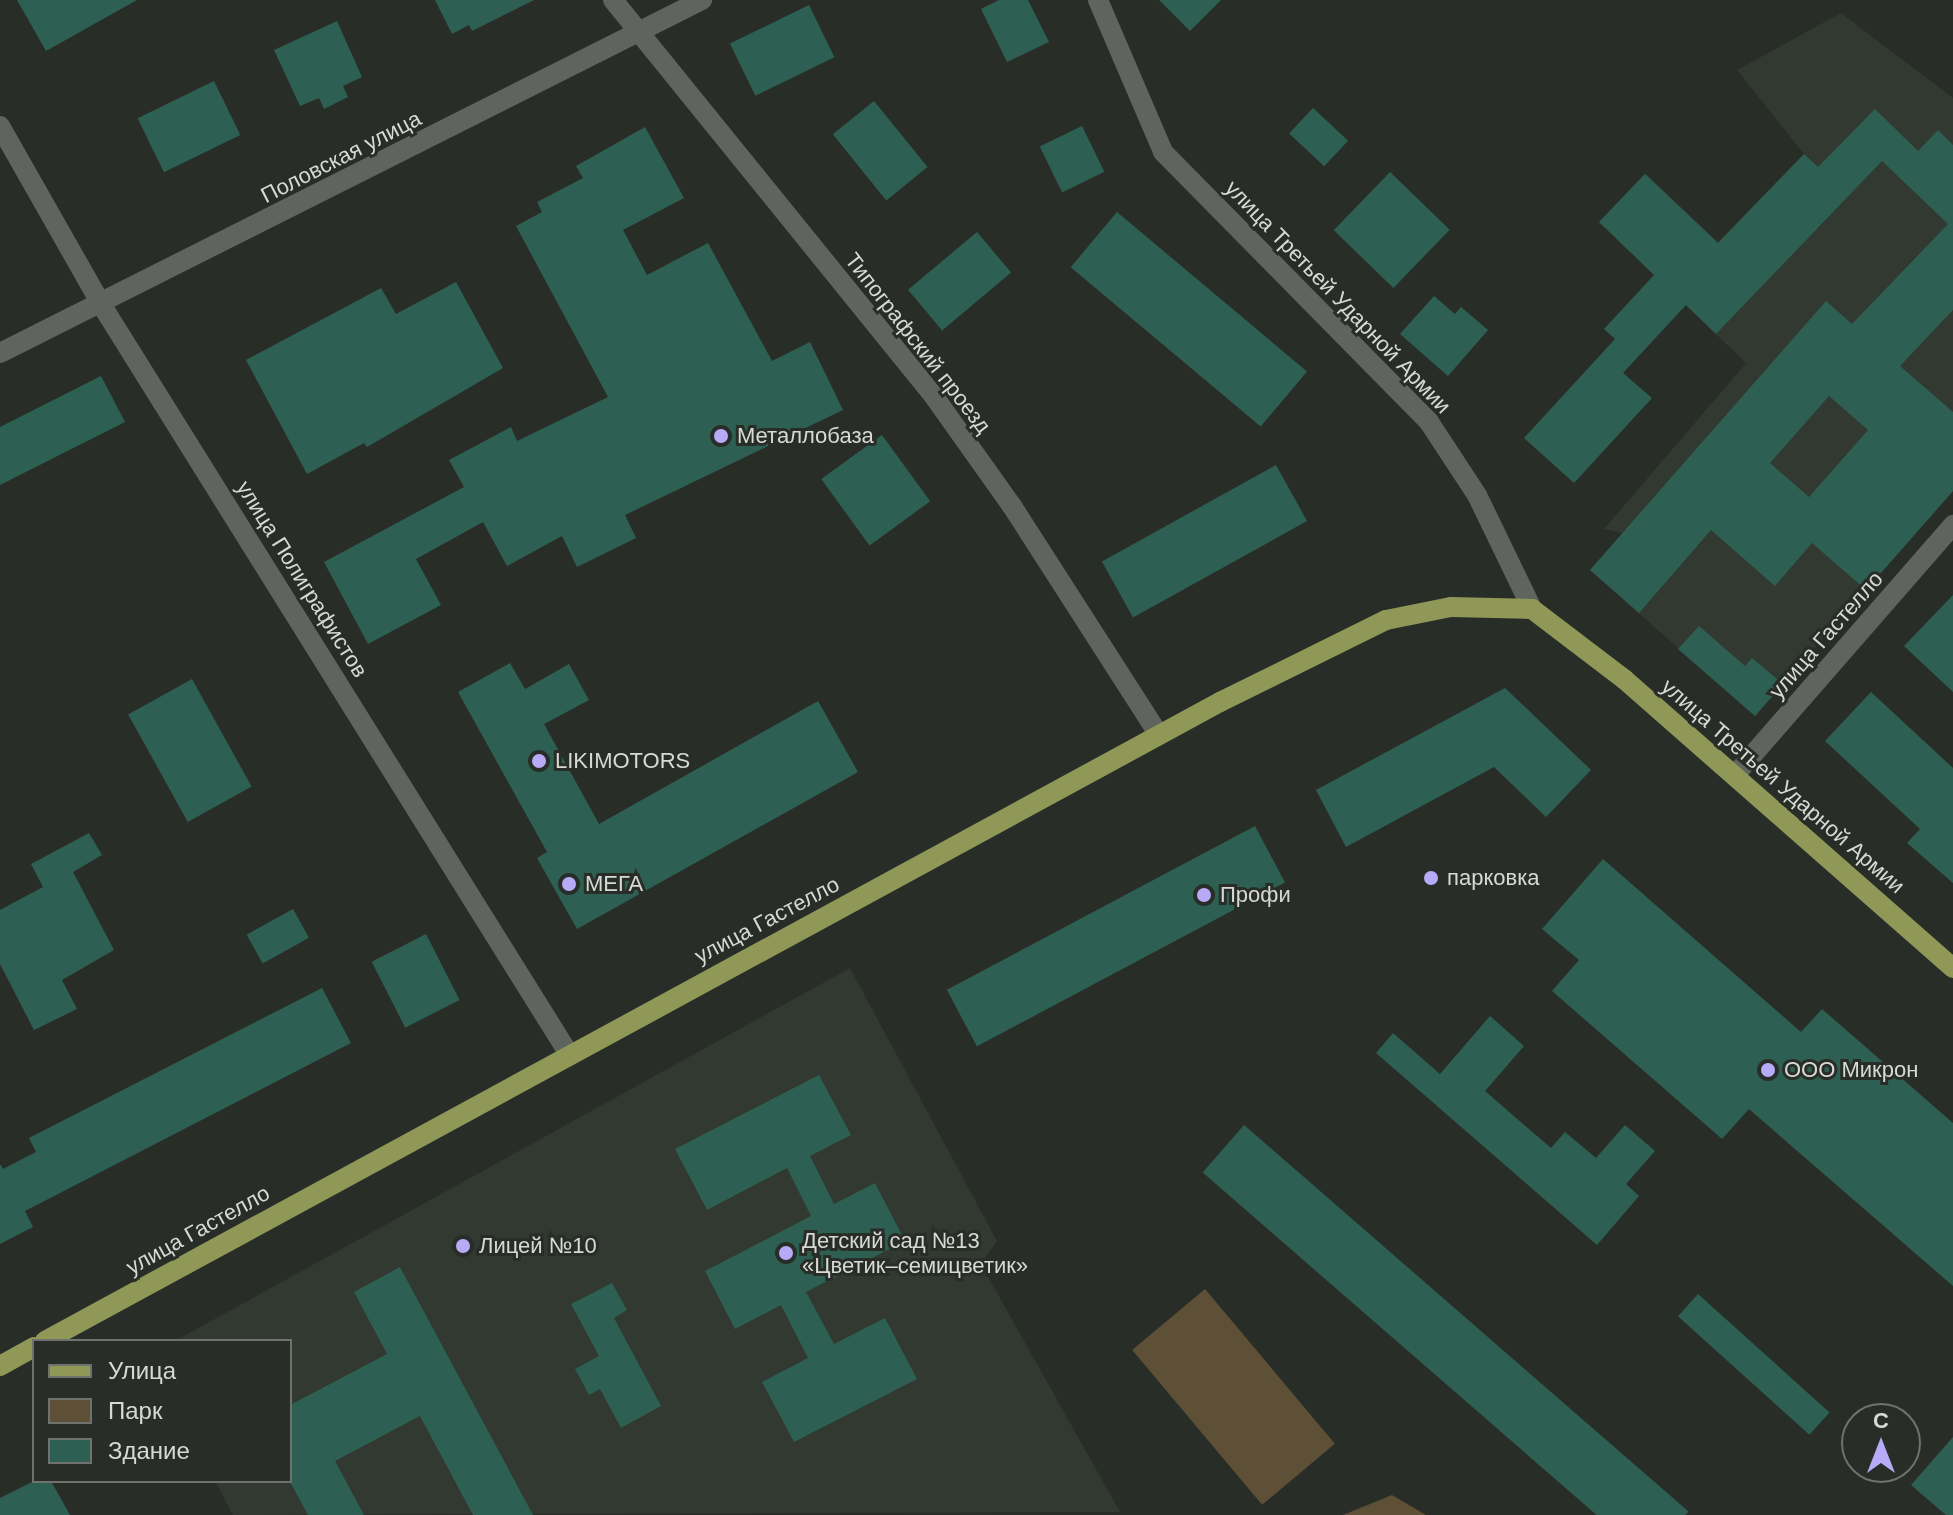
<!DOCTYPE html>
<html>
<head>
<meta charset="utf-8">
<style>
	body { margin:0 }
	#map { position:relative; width:1953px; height:1515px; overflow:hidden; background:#292d28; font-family:Helvetica,sans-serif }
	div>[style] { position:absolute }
	.built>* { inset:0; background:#313930 }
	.green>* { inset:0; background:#5d5036; transform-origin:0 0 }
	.building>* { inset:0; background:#2d6052; transform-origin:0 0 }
	.minor>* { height:20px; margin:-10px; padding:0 10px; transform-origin:10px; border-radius:10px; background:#60645f }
	.major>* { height:20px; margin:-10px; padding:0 10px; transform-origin:10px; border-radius:10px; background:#909857 }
	.dots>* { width:22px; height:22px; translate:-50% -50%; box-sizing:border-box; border:4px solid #292d28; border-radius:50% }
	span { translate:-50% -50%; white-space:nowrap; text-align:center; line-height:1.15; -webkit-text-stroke:6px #292d28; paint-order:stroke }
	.street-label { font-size:22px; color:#d7d9d6 }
	.poi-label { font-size:22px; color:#d7d9d6 }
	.left { translate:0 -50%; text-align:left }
	.legend { position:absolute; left:32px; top:1339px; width:260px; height:144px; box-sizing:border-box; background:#292d28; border:2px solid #6f726e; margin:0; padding:10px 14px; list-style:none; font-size:24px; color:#d7d9d6 }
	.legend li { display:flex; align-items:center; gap:16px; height:40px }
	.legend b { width:40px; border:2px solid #6f726e }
	.north { position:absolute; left:1841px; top:1403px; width:80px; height:80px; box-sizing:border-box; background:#292d28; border:2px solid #6f726e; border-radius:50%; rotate:0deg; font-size:22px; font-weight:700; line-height:32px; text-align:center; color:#d7d9d6 }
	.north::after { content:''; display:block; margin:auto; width:28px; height:36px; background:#b7abf8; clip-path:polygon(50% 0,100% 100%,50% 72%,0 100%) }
</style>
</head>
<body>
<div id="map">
	<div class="built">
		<i style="clip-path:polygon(1841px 13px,1953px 98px,1953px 491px,1755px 716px,1590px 570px,1623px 533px,1604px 529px,1746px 363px,1599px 222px,1645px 173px,1718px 242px,1804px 154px,1737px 70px)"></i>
		<i style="clip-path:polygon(850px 968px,997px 1241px,981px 1264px,1120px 1512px,233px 1515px,215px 1481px,290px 1481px,290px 1341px,175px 1341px)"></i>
	</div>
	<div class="green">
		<i style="left:1205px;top:1289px;width:202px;height:95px;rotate:50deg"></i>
		<i style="clip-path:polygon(1392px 1495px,1426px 1515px,1343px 1515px)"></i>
	</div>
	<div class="building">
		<i style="clip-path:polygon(17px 0,137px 0,46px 51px)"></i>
		<i style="clip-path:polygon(435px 0,534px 0,472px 31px,469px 25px,452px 34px)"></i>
		<i style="clip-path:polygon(999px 0,1028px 0,1049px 42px,1007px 62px,981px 9px)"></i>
		<i style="clip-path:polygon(1159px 0,1221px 0,1190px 31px)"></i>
		<i style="left:809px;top:5px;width:58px;height:88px;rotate:64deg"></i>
		<i style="clip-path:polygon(337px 21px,362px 77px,343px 86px,348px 97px,324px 109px,319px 98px,300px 106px,274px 50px)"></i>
		<i style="left:214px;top:81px;width:60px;height:85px;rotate:64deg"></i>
		<i style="left:874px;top:101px;width:85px;height:53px;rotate:51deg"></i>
		<i style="left:1313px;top:108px;width:48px;height:35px;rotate:43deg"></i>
		<i style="clip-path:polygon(evenodd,1875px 109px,1918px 151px,1938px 130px,1953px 145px,1953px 310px,1900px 366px,1953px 412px,1953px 491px,1866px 590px,1812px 543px,1775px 586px,1711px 530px,1639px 613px,1590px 570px,1826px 301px,1852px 324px,1948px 224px,1882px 161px,1716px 334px,1686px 305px,1623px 373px,1652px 398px,1574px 483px,1524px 438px,1615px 339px,1604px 329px,1654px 275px,1599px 222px,1645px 174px,1718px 243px,1804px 154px,1818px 167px,1875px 109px,1829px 396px,1868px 430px,1809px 497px,1770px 463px,1829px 396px)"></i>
		<i style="left:1082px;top:126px;width:51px;height:47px;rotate:64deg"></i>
		<i style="clip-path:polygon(645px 127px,684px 198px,623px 230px,647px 275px,708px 243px,772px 361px,810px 342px,843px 410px,625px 515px,636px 538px,577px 567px,562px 536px,507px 566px,483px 522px,416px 559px,441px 605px,368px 644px,324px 562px,464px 487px,449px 460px,511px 427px,517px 441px,608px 397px,516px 226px,542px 212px,537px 202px,583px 178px,576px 166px)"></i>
		<i style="left:1390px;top:172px;width:83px;height:81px;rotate:44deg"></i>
		<i style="left:1117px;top:212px;width:248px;height:72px;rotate:40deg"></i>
		<i style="left:977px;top:232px;width:53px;height:90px;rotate:50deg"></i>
		<i style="clip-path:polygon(456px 282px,503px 368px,367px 447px,364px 443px,307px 474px,246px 360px,381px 288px,396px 314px)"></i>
		<i style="clip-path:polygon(1434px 296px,1455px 314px,1461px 307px,1488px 330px,1448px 376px,1400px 334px)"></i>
		<i style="clip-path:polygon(101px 376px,125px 422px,0 485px,0 427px)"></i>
		<i style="left:882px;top:435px;width:82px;height:75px;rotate:54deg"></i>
		<i style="left:1276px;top:465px;width:64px;height:199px;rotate:61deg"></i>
		<i style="clip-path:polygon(1953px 595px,1953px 692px,1904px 646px)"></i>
		<i style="clip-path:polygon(1699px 626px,1745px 666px,1752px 658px,1783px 684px,1755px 716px,1678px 649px)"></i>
		<i style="clip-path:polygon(510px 663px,525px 689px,569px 664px,589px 700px,544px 724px,599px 824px,818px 701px,858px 772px,577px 929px,537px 858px,547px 852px,458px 692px)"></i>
		<i style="left:192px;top:679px;width:123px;height:73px;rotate:61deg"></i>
		<i style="clip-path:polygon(1505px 688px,1591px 770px,1546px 817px,1494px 767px,1346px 847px,1316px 790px)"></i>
		<i style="clip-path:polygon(1871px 692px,1953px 768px,1953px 883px,1907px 843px,1920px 829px,1825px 741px)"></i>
		<i style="left:1255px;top:826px;width:64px;height:349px;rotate:62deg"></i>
		<i style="clip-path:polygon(89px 833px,102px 855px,73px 872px,114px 950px,62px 980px,77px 1009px,34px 1030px,0 964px,0 910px,43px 887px,31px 864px)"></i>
		<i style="clip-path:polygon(1603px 859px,1801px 1032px,1822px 1009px,1953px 1123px,1953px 1286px,1749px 1109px,1722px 1139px,1552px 991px,1579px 960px,1542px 929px)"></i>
		<i style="left:293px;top:909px;width:33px;height:53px;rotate:61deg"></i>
		<i style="left:426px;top:934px;width:74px;height:61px;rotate:63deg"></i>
		<i style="clip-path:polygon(322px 988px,351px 1043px,25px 1211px,33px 1227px,0 1244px,0 1164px,3px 1169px,36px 1152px,29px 1138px)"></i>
		<i style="clip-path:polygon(1490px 1016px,1524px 1046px,1485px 1091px,1551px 1148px,1565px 1132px,1596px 1158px,1625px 1125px,1655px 1151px,1626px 1184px,1639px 1196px,1597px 1245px,1376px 1053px,1393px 1033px,1440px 1074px)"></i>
		<i style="clip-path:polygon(819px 1075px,851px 1135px,810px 1156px,834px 1204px,875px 1183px,905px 1241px,806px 1292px,834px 1344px,885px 1318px,917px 1379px,794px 1442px,762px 1382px,808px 1358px,781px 1305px,735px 1329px,705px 1271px,811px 1216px,787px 1168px,707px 1210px,675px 1149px)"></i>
		<i style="left:1244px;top:1125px;width:589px;height:63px;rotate:41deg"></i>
		<i style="clip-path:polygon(400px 1267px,533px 1515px,473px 1515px,420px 1416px,335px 1461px,364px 1515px,308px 1515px,290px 1482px,290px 1405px,387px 1354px,354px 1292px)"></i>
		<i style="clip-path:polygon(612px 1283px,627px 1310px,614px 1318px,661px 1406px,621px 1428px,600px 1389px,589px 1395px,575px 1369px,599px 1356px,571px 1304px)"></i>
		<i style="left:1698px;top:1294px;width:177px;height:30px;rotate:42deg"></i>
		<i style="clip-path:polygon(1953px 1437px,1953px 1515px,1946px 1515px,1911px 1485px)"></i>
		<i style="clip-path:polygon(34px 1481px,51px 1481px,70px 1515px,0 1515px,0 1498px)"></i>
	</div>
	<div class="minor">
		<i style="left:613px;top:0;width:508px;rotate:50.99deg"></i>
		<i style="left:933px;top:395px;width:136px;rotate:54.6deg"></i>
		<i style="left:1012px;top:506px;width:272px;rotate:57.3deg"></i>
		<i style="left:1098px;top:0;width:165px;rotate:66.8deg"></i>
		<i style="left:1163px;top:152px;width:379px;rotate:45.4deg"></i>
		<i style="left:1429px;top:422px;width:87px;rotate:56.7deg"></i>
		<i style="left:1477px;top:495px;width:127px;rotate:64.2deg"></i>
		<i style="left:0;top:126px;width:205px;rotate:60.4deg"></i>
		<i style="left:101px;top:304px;width:884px;rotate:58.04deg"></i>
		<i style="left:0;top:353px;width:786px;rotate:-26.7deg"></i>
		<i style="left:1735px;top:775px;width:332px;rotate:-48.9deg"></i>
	</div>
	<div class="major">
		<i style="left:45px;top:1341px;width:1338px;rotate:-28.54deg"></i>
		<i style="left:1220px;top:702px;width:185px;rotate:-26.3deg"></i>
		<i style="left:1386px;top:620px;width:66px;rotate:-11.3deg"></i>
		<i style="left:1451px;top:607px;width:81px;rotate:1.4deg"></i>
		<i style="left:1532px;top:609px;width:116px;rotate:37.3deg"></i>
		<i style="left:1624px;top:679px;width:438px;rotate:41.3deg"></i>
		<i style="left:0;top:1366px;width:39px;rotate:-29deg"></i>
	</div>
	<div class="dots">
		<i style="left:721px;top:436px;background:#b7abf8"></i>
		<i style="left:539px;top:761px;background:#b7abf8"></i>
		<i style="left:1431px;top:878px;background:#b7abf8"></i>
		<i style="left:569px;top:884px;background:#b7abf8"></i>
		<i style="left:1204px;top:895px;background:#b7abf8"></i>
		<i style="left:1768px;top:1070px;background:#b7abf8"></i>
		<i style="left:463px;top:1246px;background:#b7abf8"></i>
		<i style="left:786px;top:1253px;background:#b7abf8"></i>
	</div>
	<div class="street-label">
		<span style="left:341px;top:157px;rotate:-27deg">Половская улица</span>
		<span style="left:1338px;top:297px;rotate:46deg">улица Третьей Ударной Армии</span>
		<span style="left:918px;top:343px;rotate:52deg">Типографский проезд</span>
		<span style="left:302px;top:579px;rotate:58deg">улица Полиграфистов</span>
		<span style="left:1826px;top:635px;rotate:-49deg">улица Гастелло</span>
		<span style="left:1783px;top:786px;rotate:41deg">улица Третьей Ударной Армии</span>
		<span style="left:767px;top:920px;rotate:-28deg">улица Гастелло</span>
		<span style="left:198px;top:1230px;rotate:-29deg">улица Гастелло</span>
	</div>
	<div class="poi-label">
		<span class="left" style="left:737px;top:436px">Металлобаза</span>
		<span class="left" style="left:555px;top:761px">LIKIMOTORS</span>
		<span class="left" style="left:1447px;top:878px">парковка</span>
		<span class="left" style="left:585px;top:884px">МЕГА</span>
		<span class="left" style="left:1220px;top:895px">Профи</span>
		<span class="left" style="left:1784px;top:1070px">ООО Микрон</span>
		<span class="left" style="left:802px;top:1253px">Детский сад №13<br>«Цветик–семицветик»</span>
		<span class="left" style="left:479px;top:1246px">Лицей №10</span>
	</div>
	<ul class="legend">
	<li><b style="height:10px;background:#909857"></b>Улица</li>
	<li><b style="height:22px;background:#5d5036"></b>Парк</li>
	<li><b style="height:22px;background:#2d6052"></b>Здание</li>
	</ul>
	<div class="north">С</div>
</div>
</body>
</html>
